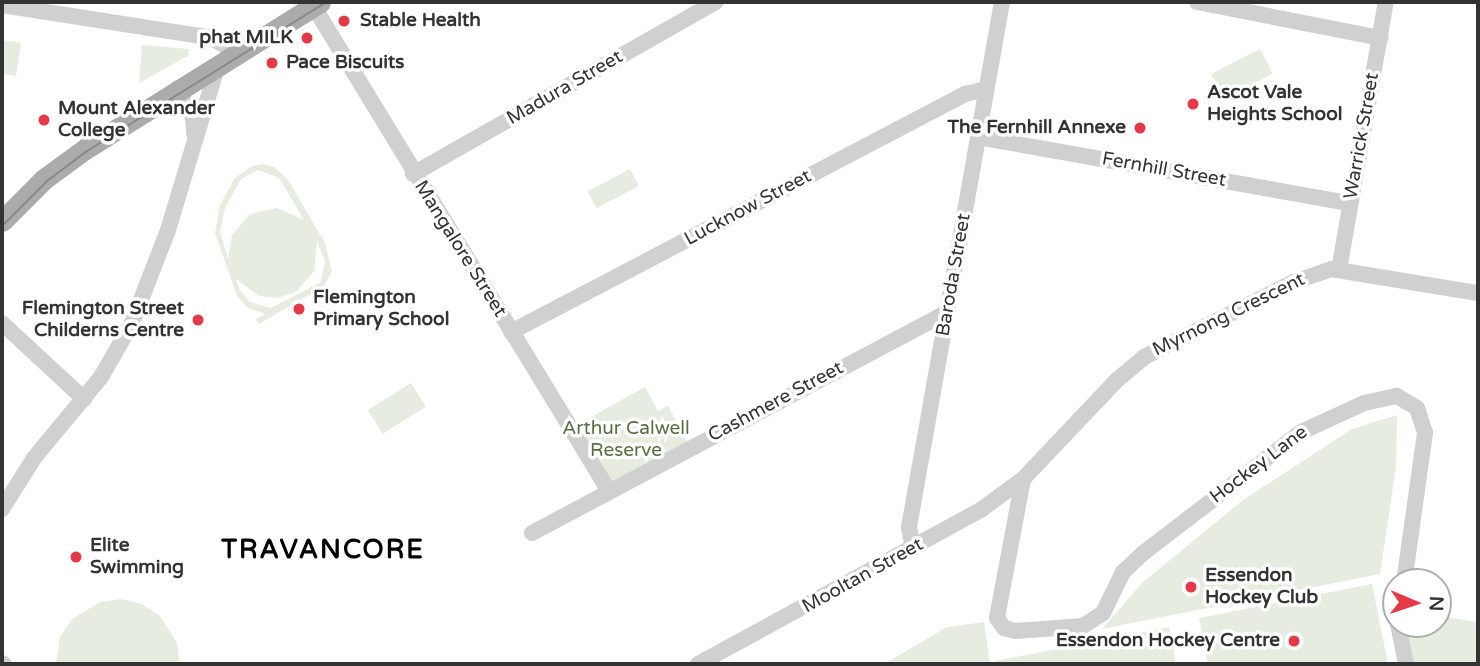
<!DOCTYPE html>
<html>
<head>
<meta charset="utf-8">
<style>
	body { margin:0 }
	#map { position:relative; width:1480px; height:666px; overflow:hidden; background:#fff; font-family:"Varela Round",sans-serif }
	div>[style] { position:absolute }
	.green>* { inset:0; background:#e6ecdf; transform-origin:0 0 }
	.minor>* { height:16px; margin:-8px; padding:0 8px; transform-origin:8px; border-radius:8px; background:#d0d0d0 }
	.major>* { height:21px; margin:-10.5px; padding:0 10.5px; transform-origin:10.5px; border-radius:10.5px; background:#ababab }
	.tram>* { height:2px; margin:-1px; padding:0 1px; transform-origin:1px; border-radius:1px; background:#888 }
	.dots>* { width:19px; height:19px; translate:-50% -50%; box-sizing:border-box; border:4px solid #fff; border-radius:50% }
	span { translate:-50% -50%; white-space:nowrap; text-align:center; line-height:1.15; -webkit-text-stroke:7px #fff; paint-order:stroke }
	.poi-label { font-size:19px; color:#333; font-weight:700 }
	.left { translate:0 -50%; text-align:left }
	.right { translate:-100% -50%; text-align:right }
	.street-label { font-size:19px; color:#333 }
	.park-label { font-size:19px; color:#56703f }
	.district-label { font-size:26px; color:#000; font-weight:700; letter-spacing:2px }
	.frame { position:absolute; inset:0; border:4px solid #333; pointer-events:none }
	.north { position:absolute; left:1382px; top:568px; width:70px; height:70px; box-sizing:border-box; background:#fff; border:2px solid #adadad; border-radius:50%; rotate:92deg; font-size:19px; font-weight:700; line-height:28px; text-align:center; color:#333 }
	.north::after { content:''; display:block; margin:auto; width:24px; height:32px; background:#e63946; clip-path:polygon(50% 0,100% 100%,50% 72%,0 100%) }
</style>
</head>
<body>
<div id="map">
	<div class="green">
		<i style="clip-path:polygon(2px 40px,21px 43px,16px 76px,2px 74px)"></i>
		<i style="clip-path:polygon(142px 45px,189px 49px,188px 56px,139px 83px)"></i>
		<i style="left:1260px;top:49px;width:28px;height:55px;rotate:63deg"></i>
		<i style="clip-path:polygon(evenodd,263px 164px,274px 167px,288px 180px,325px 243px,332px 271px,324px 286px,259px 324px,256px 319px,265px 314px,248px 308px,237px 296px,215px 233px,220px 205px,235px 178px,252px 166px,263px 164px,258px 170px,279px 178px,304px 220px,277px 208px,250px 214px,232px 235px,228px 259px,220px 232px,225px 208px,241px 179px,258px 170px,263px 164px,317px 241px,325px 261px,321px 282px,271px 308px,250px 302px,240px 290px,236px 279px,259px 296px,278px 298px,296px 292px,314px 271px,317px 241px)"></i>
		<i style="left:630px;top:169px;width:19px;height:48px;rotate:62deg"></i>
		<i style="left:411px;top:383px;width:28px;height:51px;rotate:58deg"></i>
		<i style="clip-path:polygon(645px 387px,658px 411px,668px 406px,690px 447px,609px 491px,571px 428px)"></i>
		<i style="clip-path:polygon(1397px 415px,1396px 467px,1380px 574px,1102px 629px,1142px 583px,1243px 500px,1352px 429px)"></i>
		<i style="clip-path:polygon(1372px 584px,1388px 664px,1208px 664px,1199px 618px)"></i>
		<i style="clip-path:polygon(121px 599px,142px 604px,160px 616px,177px 643px,180px 664px,56px 664px,60px 637px,72px 619px,100px 602px)"></i>
		<i style="clip-path:polygon(1438px 616px,1478px 622px,1478px 664px,1412px 664px,1406px 637px,1408px 624px,1438px 624px)"></i>
		<i style="clip-path:polygon(984px 622px,990px 664px,884px 664px,947px 627px)"></i>
		<i style="clip-path:polygon(1169px 627px,1176px 664px,996px 664px,995px 661px)"></i>
	</div>
	<div class="minor">
		<i style="left:311px;top:2px;width:573px;rotate:58.64deg"></i>
		<i style="left:1197px;top:2px;width:187px;rotate:11.1deg"></i>
		<i style="left:2px;top:5px;width:213px;rotate:8.9deg"></i>
		<i style="left:212px;top:38px;width:29px;rotate:31deg"></i>
		<i style="left:178px;top:88px;width:34px;rotate:63deg"></i>
		<i style="left:193px;top:118px;width:16px;rotate:86deg"></i>
		<i style="left:978px;top:137px;width:378px;rotate:10.1deg"></i>
		<i style="left:413px;top:174px;width:348px;rotate:-29.6deg"></i>
		<i style="left:1339px;top:270px;width:272px;rotate:-80.1deg"></i>
		<i style="left:2px;top:323px;width:112px;rotate:42.8deg"></i>
		<i style="left:511px;top:332px;width:513px;rotate:-27.66deg"></i>
		<i style="left:965px;top:94px;width:22px;rotate:-13deg"></i>
		<i style="left:1023px;top:479px;width:141px;rotate:100.6deg"></i>
		<i style="left:997px;top:618px;width:12px;rotate:55deg"></i>
		<i style="left:1004px;top:628px;width:11px;rotate:15deg"></i>
		<i style="left:1015px;top:631px;width:68px;rotate:-4.2deg"></i>
		<i style="left:1083px;top:626px;width:24px;rotate:-33deg"></i>
		<i style="left:1103px;top:613px;width:46px;rotate:-64deg"></i>
		<i style="left:1123px;top:572px;width:26px;rotate:-43deg"></i>
		<i style="left:1142px;top:554px;width:200px;rotate:-37.5deg"></i>
		<i style="left:1301px;top:432px;width:69px;rotate:-24.7deg"></i>
		<i style="left:1364px;top:403px;width:34px;rotate:-12deg"></i>
		<i style="left:1397px;top:396px;width:23px;rotate:31deg"></i>
		<i style="left:1417px;top:408px;width:26px;rotate:72deg"></i>
		<i style="left:1425px;top:433px;width:150px;rotate:98deg"></i>
		<i style="left:2px;top:509px;width:60px;rotate:-57.9deg"></i>
		<i style="left:34px;top:458px;width:105px;rotate:-50.4deg"></i>
		<i style="left:101px;top:377px;width:62px;rotate:-60.1deg"></i>
		<i style="left:132px;top:323px;width:100px;rotate:-68.8deg"></i>
		<i style="left:168px;top:230px;width:173px;rotate:-73.2deg"></i>
		<i style="left:532px;top:533px;width:470px;rotate:-28deg"></i>
		<i style="left:913px;top:548px;width:21px;rotate:-101deg"></i>
		<i style="left:909px;top:527px;width:533px;rotate:-79.95deg"></i>
		<i style="left:1398px;top:624px;width:41px;rotate:78.7deg"></i>
		<i style="left:2px;top:663px;width:2px;rotate:27deg"></i>
		<i style="left:698px;top:664px;width:324px;rotate:-28.6deg"></i>
		<i style="left:982px;top:509px;width:51px;rotate:-36.2deg"></i>
		<i style="left:1023px;top:479px;width:137px;rotate:-46.5deg"></i>
		<i style="left:1117px;top:380px;width:35px;rotate:-40deg"></i>
		<i style="left:1144px;top:357px;width:168px;rotate:-26.6deg"></i>
		<i style="left:1294px;top:282px;width:39px;rotate:-19deg"></i>
		<i style="left:1331px;top:269px;width:149px;rotate:9.3deg"></i>
	</div>
	<div class="major">
		<i style="left:2px;top:221px;width:59px;rotate:-45deg"></i>
		<i style="left:44px;top:179px;width:51px;rotate:-36.2deg"></i>
		<i style="left:85px;top:149px;width:277px;rotate:-32deg"></i>
	</div>
	<div class="tram">
		<i style="left:2px;top:226px;width:64px;rotate:-45deg"></i>
		<i style="left:47px;top:181px;width:50px;rotate:-36.9deg"></i>
		<i style="left:87px;top:151px;width:282px;rotate:-31.9deg"></i>
	</div>
	<div class="dots">
		<i style="left:344px;top:21px;background:#e63946"></i>
		<i style="left:307px;top:38px;background:#e63946"></i>
		<i style="left:272px;top:63px;background:#e63946"></i>
		<i style="left:1193px;top:104px;background:#e63946"></i>
		<i style="left:44px;top:120px;background:#e63946"></i>
		<i style="left:1140px;top:128px;background:#e63946"></i>
		<i style="left:299px;top:309px;background:#e63946"></i>
		<i style="left:198px;top:320px;background:#e63946"></i>
		<i style="left:76px;top:557px;background:#e63946"></i>
		<i style="left:1191px;top:587px;background:#e63946"></i>
		<i style="left:1294px;top:641px;background:#e63946"></i>
	</div>
	<div class="poi-label">
		<span class="left" style="left:360px;top:21px">Stable Health</span>
		<span class="right" style="left:293px;top:38px">phat MILK</span>
		<span class="left" style="left:286px;top:63px">Pace Biscuits</span>
		<span class="left" style="left:1207px;top:104px">Ascot Vale<br>Heights School</span>
		<span class="left" style="left:58px;top:120px">Mount Alexander<br>College</span>
		<span class="right" style="left:1126px;top:128px">The Fernhill Annexe</span>
		<span class="left" style="left:313px;top:309px">Flemington<br>Primary School</span>
		<span class="right" style="left:184px;top:320px">Flemington Street<br>Childerns Centre</span>
		<span class="left" style="left:90px;top:557px">Elite<br>Swimming</span>
		<span class="left" style="left:1205px;top:587px">Essendon<br>Hockey Club</span>
		<span class="right" style="left:1280px;top:641px">Essendon Hockey Centre</span>
	</div>
	<div class="street-label">
		<span style="left:565px;top:88px;rotate:-30deg">Madura Street</span>
		<span style="left:1362px;top:136px;rotate:-80deg">Warrick Street</span>
		<span style="left:1164px;top:170px;rotate:10deg">Fernhill Street</span>
		<span style="left:748px;top:208px;rotate:-28deg">Lucknow Street</span>
		<span style="left:460px;top:249px;rotate:58deg">Mangalore Street</span>
		<span style="left:954px;top:275px;rotate:-80deg">Baroda Street</span>
		<span style="left:1229px;top:315px;rotate:-26deg">Myrnong Crescent</span>
		<span style="left:776px;top:402px;rotate:-28deg">Cashmere Street</span>
		<span style="left:1259px;top:465px;rotate:-37deg">Hockey Lane</span>
		<span style="left:863px;top:576px;rotate:-29deg">Mooltan Street</span>
	</div>
	<div class="park-label">
		<span style="left:626px;top:440px">Arthur Calwell<br>Reserve</span>
	</div>
	<div class="district-label">
		<span style="left:323px;top:550px">TRAVANCORE</span>
	</div>
	<div class="frame"></div>
	<div class="north">N</div>
</div>
</body>
</html>
